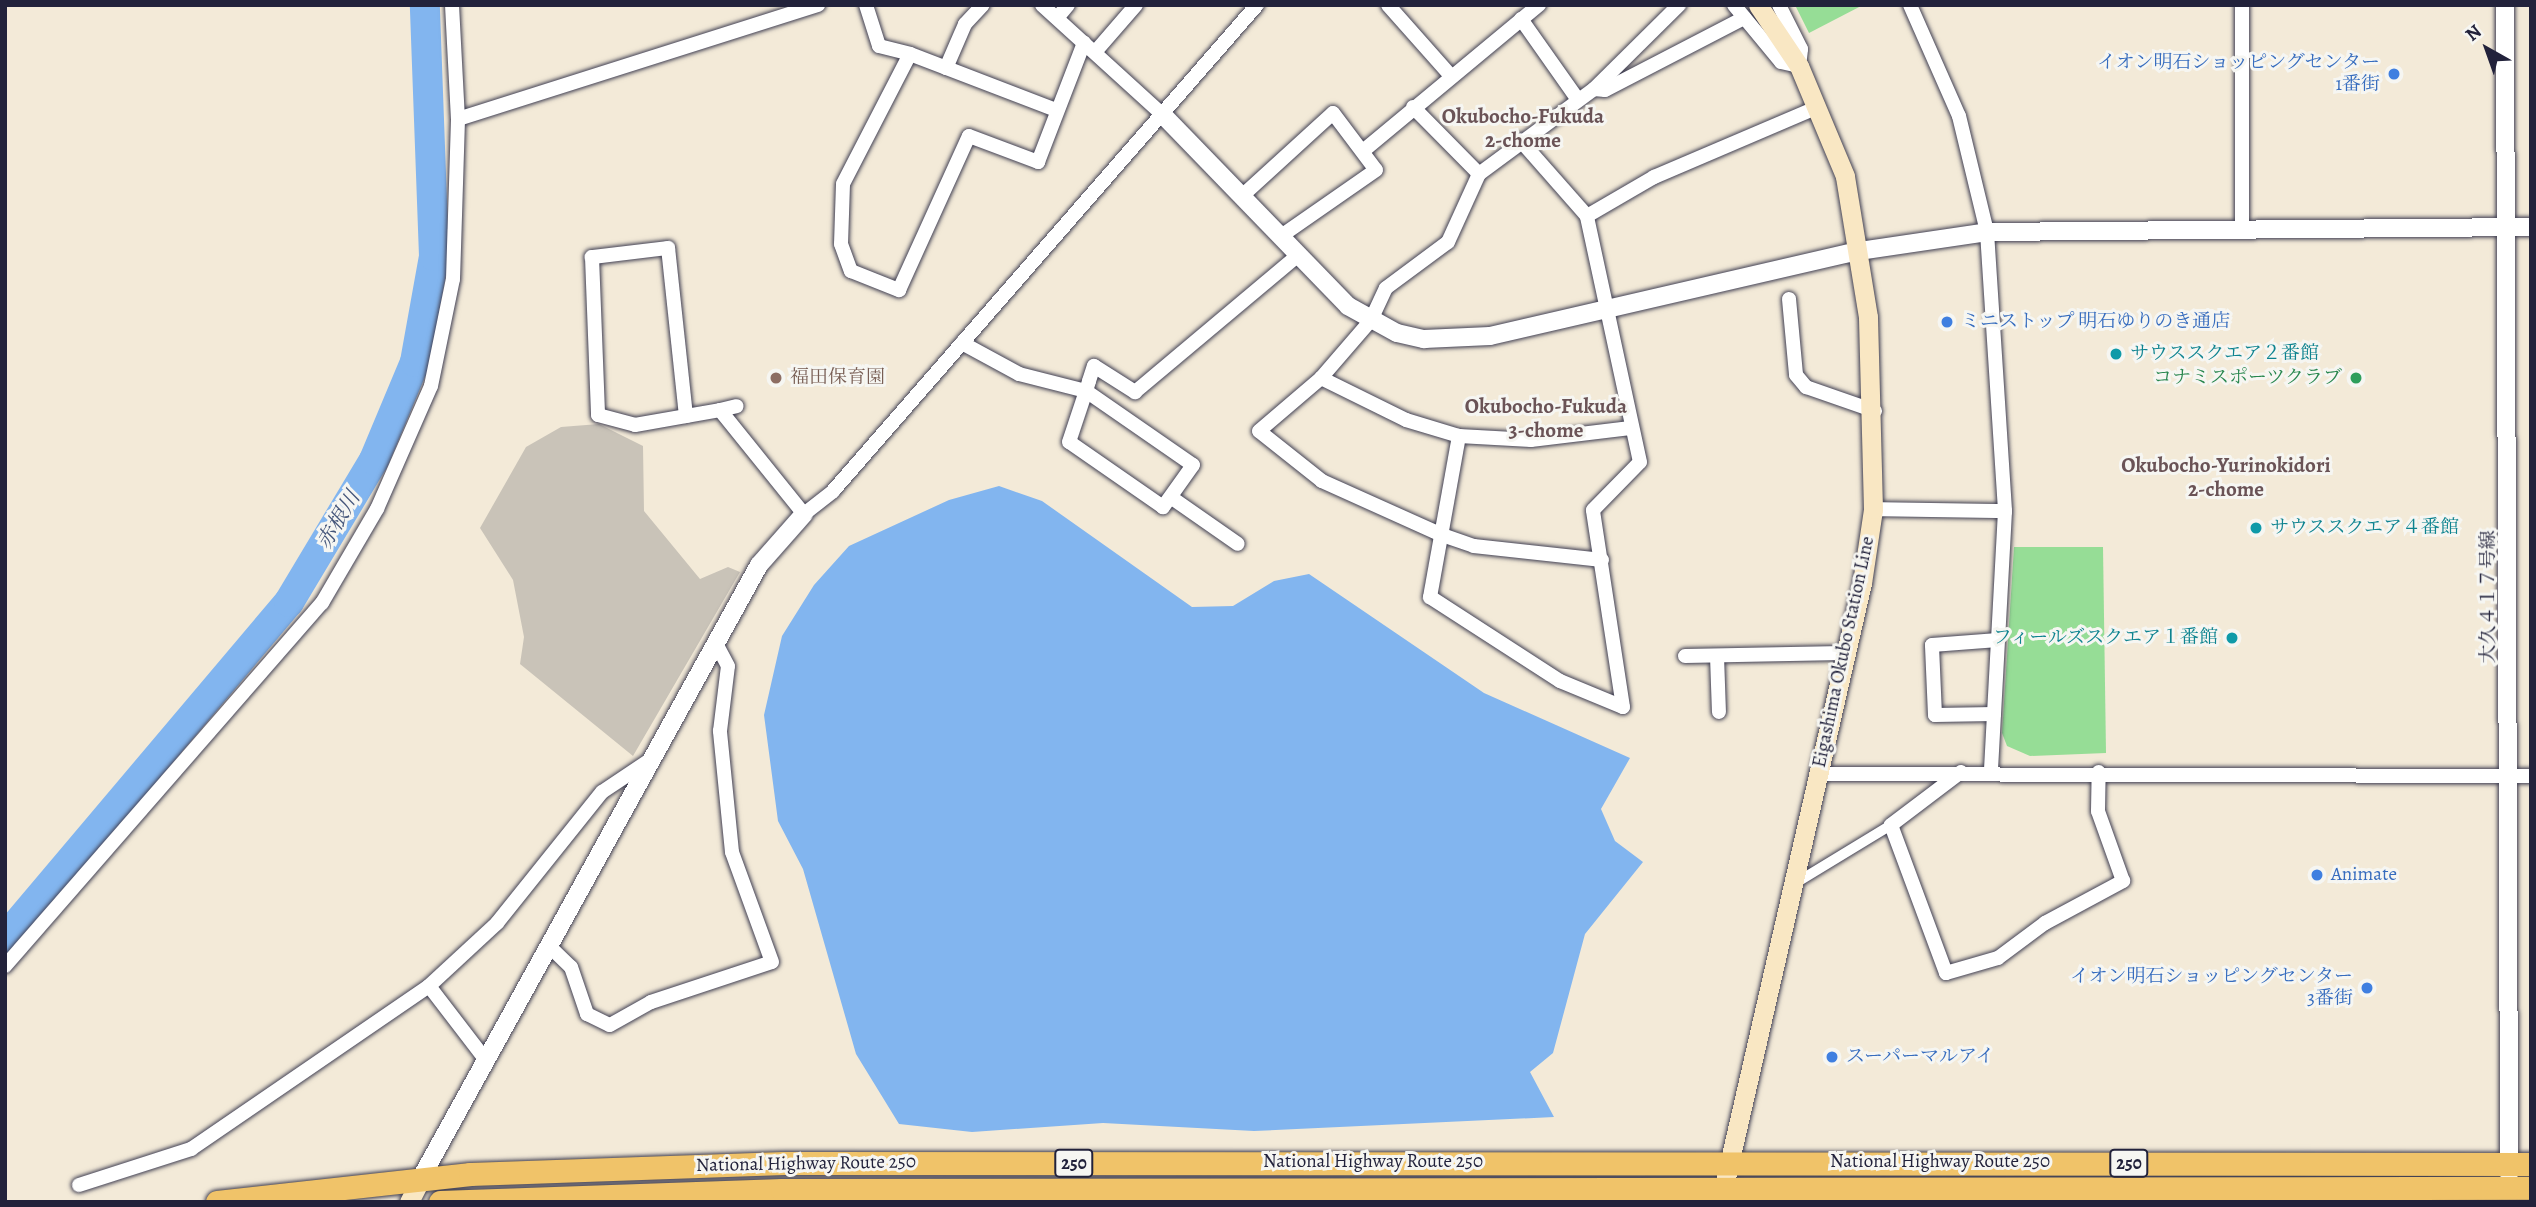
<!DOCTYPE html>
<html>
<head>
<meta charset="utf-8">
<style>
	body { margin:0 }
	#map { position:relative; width:2536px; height:1207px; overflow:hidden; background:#f3ead8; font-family:Alegreya,"Noto Serif JP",serif }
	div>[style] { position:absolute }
	.industrial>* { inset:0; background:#c9c3b8 }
	.green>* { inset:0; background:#96dd96 }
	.water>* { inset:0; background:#82b5ef }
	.river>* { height:30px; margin:-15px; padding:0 15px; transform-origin:15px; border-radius:15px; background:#82b5ef }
	.roads { filter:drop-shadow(0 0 2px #414053) drop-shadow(0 0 2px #414053) }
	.pedestrian>* { height:10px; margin:-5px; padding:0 5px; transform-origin:5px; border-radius:5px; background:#fff }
	.minor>* { height:14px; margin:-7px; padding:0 7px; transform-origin:7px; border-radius:7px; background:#fff }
	.tertiary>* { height:18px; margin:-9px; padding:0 9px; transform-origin:9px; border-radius:9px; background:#fff }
	.secondary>* { height:19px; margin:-9.5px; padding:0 9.5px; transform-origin:9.5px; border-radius:9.5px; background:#f9e7c3 }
	.trunk>* { height:23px; margin:-11.5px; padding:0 11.5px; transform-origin:11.5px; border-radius:11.5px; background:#f0c369 }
	.dots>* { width:19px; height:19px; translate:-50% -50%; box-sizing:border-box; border:4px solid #f6f6f2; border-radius:50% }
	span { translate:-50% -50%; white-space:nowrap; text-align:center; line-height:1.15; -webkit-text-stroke:6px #f6f6f2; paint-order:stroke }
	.shield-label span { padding:2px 5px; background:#f6f6f2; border:2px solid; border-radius:5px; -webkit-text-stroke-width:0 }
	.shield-label { font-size:18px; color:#22223b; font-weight:700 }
	.shop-label { font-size:19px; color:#366cbe }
	.right { translate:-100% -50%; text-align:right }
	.left { translate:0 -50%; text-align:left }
	.culture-label { font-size:19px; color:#0d838f }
	.education-label { font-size:19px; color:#785e54 }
	.leisure-label { font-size:19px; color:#27864d }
	.street-label { font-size:19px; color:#22223b }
	.neighbourhood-label { font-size:21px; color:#6a5356; font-weight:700 }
	.water-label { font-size:21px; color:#44557a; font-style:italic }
	.frame { position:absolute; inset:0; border:7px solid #22223b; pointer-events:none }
	.north { position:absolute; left:2452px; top:14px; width:70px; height:70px; -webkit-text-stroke:5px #f6f6f2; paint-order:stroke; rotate:320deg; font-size:19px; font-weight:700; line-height:28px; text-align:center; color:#22223b }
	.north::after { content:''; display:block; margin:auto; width:24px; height:32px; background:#22223b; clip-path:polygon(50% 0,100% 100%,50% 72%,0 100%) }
</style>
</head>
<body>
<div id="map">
	<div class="industrial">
		<i style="clip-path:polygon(599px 424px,643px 446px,644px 511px,700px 579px,728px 567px,740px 572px,633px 756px,520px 664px,524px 637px,513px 580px,480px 528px,526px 447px,561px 427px)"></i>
	</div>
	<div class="green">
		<i style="clip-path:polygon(1795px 5px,1863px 5px,1809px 33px)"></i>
		<i style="clip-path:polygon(2014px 547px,2103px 547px,2106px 753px,2030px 756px,2007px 746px,2002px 733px)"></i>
	</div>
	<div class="water">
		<i style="clip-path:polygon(999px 486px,1042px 501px,1192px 607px,1233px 606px,1274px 581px,1309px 574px,1484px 693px,1630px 758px,1601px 809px,1615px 841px,1643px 862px,1585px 934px,1553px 1053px,1530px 1072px,1554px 1117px,1254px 1131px,1103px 1123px,972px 1132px,899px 1124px,856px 1054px,803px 869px,778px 821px,764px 715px,782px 636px,814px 585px,849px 546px,949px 500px)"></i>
	</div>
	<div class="river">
		<i style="left:5px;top:938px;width:440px;rotate:-49.8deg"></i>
		<i style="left:289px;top:602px;width:165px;rotate:-59.1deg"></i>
		<i style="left:374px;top:460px;width:106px;rotate:-67.3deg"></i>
		<i style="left:415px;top:362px;width:108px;rotate:-79.8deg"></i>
		<i style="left:434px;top:256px;width:251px;rotate:-92.1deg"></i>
	</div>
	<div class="roads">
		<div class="pedestrian">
			<i style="left:1794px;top:884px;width:114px;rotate:-31.3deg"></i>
		</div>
		<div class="minor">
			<i style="left:452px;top:5px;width:114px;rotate:87deg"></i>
			<i style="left:458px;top:119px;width:378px;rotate:-17.6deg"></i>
			<i style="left:866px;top:5px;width:43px;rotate:72.4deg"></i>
			<i style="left:879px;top:46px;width:32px;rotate:14deg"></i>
			<i style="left:1042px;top:5px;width:164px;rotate:42.3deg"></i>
			<i style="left:1388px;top:5px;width:95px;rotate:48.4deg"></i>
			<i style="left:1734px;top:5px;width:74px;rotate:50.5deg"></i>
			<i style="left:1781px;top:62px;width:18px;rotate:13deg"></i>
			<i style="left:1799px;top:66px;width:17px;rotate:-83deg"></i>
			<i style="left:1801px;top:49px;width:49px;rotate:-116.6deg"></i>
			<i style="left:1910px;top:5px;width:121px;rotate:66.2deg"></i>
			<i style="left:1959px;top:116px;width:119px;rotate:76.4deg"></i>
			<i style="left:1987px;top:232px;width:280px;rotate:86.3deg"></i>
			<i style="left:2005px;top:511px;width:261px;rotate:93.1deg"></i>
			<i style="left:1057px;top:18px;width:17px;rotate:-50deg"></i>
			<i style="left:1521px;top:19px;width:95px;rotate:54.8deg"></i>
			<i style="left:1096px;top:51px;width:61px;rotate:-49deg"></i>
			<i style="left:946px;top:68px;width:48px;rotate:-66.6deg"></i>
			<i style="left:965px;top:24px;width:26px;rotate:-47deg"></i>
			<i style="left:1594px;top:89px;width:11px;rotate:5deg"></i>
			<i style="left:1605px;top:90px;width:157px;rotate:-27.4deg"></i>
			<i style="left:1413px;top:107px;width:94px;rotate:45.4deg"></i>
			<i style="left:1056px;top:110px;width:156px;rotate:-159deg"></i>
			<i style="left:910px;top:54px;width:146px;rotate:117.3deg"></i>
			<i style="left:843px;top:184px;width:60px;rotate:91.9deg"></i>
			<i style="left:841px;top:244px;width:29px;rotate:70deg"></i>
			<i style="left:851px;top:271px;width:52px;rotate:21.6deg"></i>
			<i style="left:899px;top:290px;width:169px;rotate:-65.6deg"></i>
			<i style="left:969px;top:136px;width:74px;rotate:20.6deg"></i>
			<i style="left:1038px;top:162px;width:128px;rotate:-68.9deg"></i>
			<i style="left:1363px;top:151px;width:229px;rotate:-39.7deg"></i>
			<i style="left:1242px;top:196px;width:123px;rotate:-42.4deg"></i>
			<i style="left:1333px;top:113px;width:71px;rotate:53deg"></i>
			<i style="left:1376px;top:170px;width:116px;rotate:145.2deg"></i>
			<i style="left:1587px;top:216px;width:78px;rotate:-30.2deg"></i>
			<i style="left:1654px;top:177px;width:178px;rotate:-23.1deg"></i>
			<i style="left:2242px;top:225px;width:220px;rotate:-90deg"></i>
			<i style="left:1789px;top:299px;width:76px;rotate:84.7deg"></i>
			<i style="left:1796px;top:375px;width:16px;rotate:50deg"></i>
			<i style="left:1806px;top:387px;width:73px;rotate:19.2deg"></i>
			<i style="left:962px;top:343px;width:65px;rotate:28.5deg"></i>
			<i style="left:1019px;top:374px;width:69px;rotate:14.2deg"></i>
			<i style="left:1086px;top:391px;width:130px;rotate:34.7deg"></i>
			<i style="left:1193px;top:465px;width:52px;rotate:125.5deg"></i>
			<i style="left:1163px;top:507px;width:114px;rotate:-145.3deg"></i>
			<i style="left:1069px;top:442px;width:54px;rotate:-71.6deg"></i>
			<i style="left:1086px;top:391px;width:10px;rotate:-73deg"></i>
			<i style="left:1089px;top:381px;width:16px;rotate:-72deg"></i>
			<i style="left:1094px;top:366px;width:49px;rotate:32.4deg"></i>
			<i style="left:1135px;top:392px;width:213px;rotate:-40deg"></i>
			<i style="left:1321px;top:378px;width:95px;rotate:26.3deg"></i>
			<i style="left:1406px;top:420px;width:55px;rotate:16.8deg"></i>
			<i style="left:1459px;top:436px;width:72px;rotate:3.2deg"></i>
			<i style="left:1531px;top:440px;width:100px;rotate:-6.9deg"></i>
			<i style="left:720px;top:410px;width:134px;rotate:51.1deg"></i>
			<i style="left:804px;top:514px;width:37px;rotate:-38deg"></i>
			<i style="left:833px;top:491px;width:645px;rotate:-48.9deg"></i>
			<i style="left:686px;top:416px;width:169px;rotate:-96.1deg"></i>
			<i style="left:668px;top:248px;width:77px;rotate:173.2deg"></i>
			<i style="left:592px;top:257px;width:158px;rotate:87.8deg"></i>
			<i style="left:598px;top:415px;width:38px;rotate:15deg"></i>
			<i style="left:635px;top:425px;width:86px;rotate:-10deg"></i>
			<i style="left:720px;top:410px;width:17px;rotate:-13deg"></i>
			<i style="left:1459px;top:436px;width:164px;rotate:100.2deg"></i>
			<i style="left:1430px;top:597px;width:155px;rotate:32.9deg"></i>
			<i style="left:1560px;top:681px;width:68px;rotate:22.4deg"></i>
			<i style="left:1623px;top:707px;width:199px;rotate:-98.7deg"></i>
			<i style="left:1593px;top:510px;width:67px;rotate:-45.6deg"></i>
			<i style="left:1640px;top:462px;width:252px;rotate:-102.2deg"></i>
			<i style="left:1587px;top:216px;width:101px;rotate:-131.4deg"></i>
			<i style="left:1172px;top:498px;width:80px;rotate:34.9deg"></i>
			<i style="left:1873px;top:509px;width:132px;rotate:0.9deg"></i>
			<i style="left:1602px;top:560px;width:129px;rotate:-173.8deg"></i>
			<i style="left:1474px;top:546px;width:34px;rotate:-161deg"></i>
			<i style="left:1442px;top:535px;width:132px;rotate:-155.8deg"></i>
			<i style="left:1322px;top:481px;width:80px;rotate:-141.6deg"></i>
			<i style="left:1259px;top:431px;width:82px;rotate:-40.5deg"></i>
			<i style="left:1321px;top:378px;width:77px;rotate:-49.2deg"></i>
			<i style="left:1371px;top:320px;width:35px;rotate:-65deg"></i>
			<i style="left:1386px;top:288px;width:77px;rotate:-36.6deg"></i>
			<i style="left:1448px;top:242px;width:75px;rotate:-65.5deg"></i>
			<i style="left:1479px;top:174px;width:143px;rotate:-36.5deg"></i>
			<i style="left:1594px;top:89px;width:120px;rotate:-44.7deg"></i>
			<i style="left:1685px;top:656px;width:158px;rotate:-1.1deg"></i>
			<i style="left:1717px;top:656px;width:56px;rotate:88deg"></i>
			<i style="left:1994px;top:714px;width:59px;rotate:179deg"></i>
			<i style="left:1935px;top:715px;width:70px;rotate:-92.5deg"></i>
			<i style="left:1932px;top:645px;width:66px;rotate:-4.3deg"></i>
			<i style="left:1961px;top:772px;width:88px;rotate:142.9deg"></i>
			<i style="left:1891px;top:825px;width:158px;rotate:69.6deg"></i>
			<i style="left:1946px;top:973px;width:54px;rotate:-16.1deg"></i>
			<i style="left:1998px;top:958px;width:59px;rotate:-36.7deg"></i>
			<i style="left:2045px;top:923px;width:89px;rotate:-28.3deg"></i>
			<i style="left:2123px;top:881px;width:74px;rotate:-109.7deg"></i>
			<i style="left:2098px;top:811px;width:39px;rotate:-89deg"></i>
			<i style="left:1818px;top:774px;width:713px;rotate:0.16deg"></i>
			<i style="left:548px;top:945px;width:32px;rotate:44deg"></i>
			<i style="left:571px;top:967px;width:50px;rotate:71.2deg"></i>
			<i style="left:587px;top:1014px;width:25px;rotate:26deg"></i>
			<i style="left:610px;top:1025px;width:47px;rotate:-29.3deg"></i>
			<i style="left:651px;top:1002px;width:127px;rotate:-18.3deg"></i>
			<i style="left:772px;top:962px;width:117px;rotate:-110deg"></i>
			<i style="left:732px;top:852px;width:122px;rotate:-95.7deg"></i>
			<i style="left:720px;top:731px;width:65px;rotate:-83deg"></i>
			<i style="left:728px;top:666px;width:26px;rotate:-118deg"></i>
			<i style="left:5px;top:966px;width:482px;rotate:-48.9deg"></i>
			<i style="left:322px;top:603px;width:109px;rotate:-59.7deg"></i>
			<i style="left:377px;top:509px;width:134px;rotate:-66.3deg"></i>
			<i style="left:431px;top:386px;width:109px;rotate:-78.4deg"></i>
			<i style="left:453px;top:279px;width:160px;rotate:-88.2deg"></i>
			<i style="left:429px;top:986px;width:93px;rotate:-42.8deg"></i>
			<i style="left:497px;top:923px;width:168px;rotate:-51.3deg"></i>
			<i style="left:602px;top:792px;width:61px;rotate:-33.7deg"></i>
			<i style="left:79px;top:1185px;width:118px;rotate:-17.8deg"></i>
			<i style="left:191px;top:1149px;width:288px;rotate:-34.4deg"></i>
			<i style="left:429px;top:986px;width:92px;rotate:52.5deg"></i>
		</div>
		<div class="tertiary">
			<i style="left:2505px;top:5px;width:1169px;rotate:89.8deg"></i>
			<i style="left:1163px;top:115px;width:266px;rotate:45.9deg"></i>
			<i style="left:1348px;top:306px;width:56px;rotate:28.9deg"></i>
			<i style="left:1397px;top:333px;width:28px;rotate:13deg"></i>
			<i style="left:1424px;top:339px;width:66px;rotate:-2.6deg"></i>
			<i style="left:1490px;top:336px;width:379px;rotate:-13deg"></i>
			<i style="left:1859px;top:251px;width:129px;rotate:-8.4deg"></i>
			<i style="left:1987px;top:232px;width:544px;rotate:-0.53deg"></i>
			<i style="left:421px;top:1178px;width:700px;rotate:-61.13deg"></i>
			<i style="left:759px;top:565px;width:68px;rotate:-48.6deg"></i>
		</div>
		<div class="secondary">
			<i style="left:1724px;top:1186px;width:619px;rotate:-77.11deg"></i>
			<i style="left:1862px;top:583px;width:75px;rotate:-81.5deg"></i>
			<i style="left:1873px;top:509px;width:192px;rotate:-91.5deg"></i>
			<i style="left:1868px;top:317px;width:143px;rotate:-99.3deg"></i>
			<i style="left:1845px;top:176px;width:119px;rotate:-112.7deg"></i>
			<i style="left:1799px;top:66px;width:73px;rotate:-123.9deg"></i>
			<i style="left:409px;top:1202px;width:27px;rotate:-63deg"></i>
		</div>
		<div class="trunk">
			<i style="left:217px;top:1202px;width:255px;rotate:-6.3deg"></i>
			<i style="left:470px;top:1174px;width:314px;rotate:-2deg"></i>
			<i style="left:784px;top:1163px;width:1747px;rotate:0.03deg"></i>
			<i style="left:440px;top:1202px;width:342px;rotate:-2deg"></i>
			<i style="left:782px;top:1190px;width:1749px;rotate:-0.07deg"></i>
		</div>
	</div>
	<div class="dots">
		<i style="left:2394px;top:74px;background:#3f7fe0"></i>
		<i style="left:1947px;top:322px;background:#3f7fe0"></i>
		<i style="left:2116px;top:354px;background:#0f9aa8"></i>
		<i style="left:776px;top:378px;background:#8d6e63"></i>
		<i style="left:2356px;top:378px;background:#2e9e5b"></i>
		<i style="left:2256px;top:528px;background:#0f9aa8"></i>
		<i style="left:2232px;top:638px;background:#0f9aa8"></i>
		<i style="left:2317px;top:875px;background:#3f7fe0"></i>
		<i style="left:2367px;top:988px;background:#3f7fe0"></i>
		<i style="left:1832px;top:1057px;background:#3f7fe0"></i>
	</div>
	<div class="shield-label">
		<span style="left:1074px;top:1163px">250</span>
		<span style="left:2129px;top:1163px">250</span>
	</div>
	<div class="shop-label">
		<span class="right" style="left:2380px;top:74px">イオン明石ショッピングセンター<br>1番街</span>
		<span class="left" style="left:1961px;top:322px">ミニストップ 明石ゆりのき通店</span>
		<span class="left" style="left:2331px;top:875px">Animate</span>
		<span class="right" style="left:2353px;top:988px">イオン明石ショッピングセンター<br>3番街</span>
		<span class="left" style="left:1846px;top:1057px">スーパーマルアイ</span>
	</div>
	<div class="culture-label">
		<span class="left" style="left:2130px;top:354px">サウススクエア２番館</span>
		<span class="left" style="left:2270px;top:528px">サウススクエア４番館</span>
		<span class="right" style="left:2218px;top:638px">フィールズスクエア１番館</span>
	</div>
	<div class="education-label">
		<span class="left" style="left:790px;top:378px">福田保育園</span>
	</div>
	<div class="leisure-label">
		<span class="right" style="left:2342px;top:378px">コナミスポーツクラブ</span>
	</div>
	<div class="street-label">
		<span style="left:2489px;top:597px;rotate:-90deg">大久４１７号線</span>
		<span style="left:1844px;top:652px;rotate:-78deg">Eigashima Okubo Station Line</span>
		<span style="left:1373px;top:1162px">National Highway Route 250</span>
		<span style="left:1940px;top:1162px">National Highway Route 250</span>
		<span style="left:806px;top:1164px;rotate:-1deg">National Highway Route 250</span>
	</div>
	<div class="neighbourhood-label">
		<span style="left:1523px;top:128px">Okubocho-Fukuda<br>2-chome</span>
		<span style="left:1546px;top:418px">Okubocho-Fukuda<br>3-chome</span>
		<span style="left:2226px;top:477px">Okubocho-Yurinokidori<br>2-chome</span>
	</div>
	<div class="water-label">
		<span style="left:338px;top:520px;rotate:-59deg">赤根川</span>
	</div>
	<div class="frame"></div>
	<div class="north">N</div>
</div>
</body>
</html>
